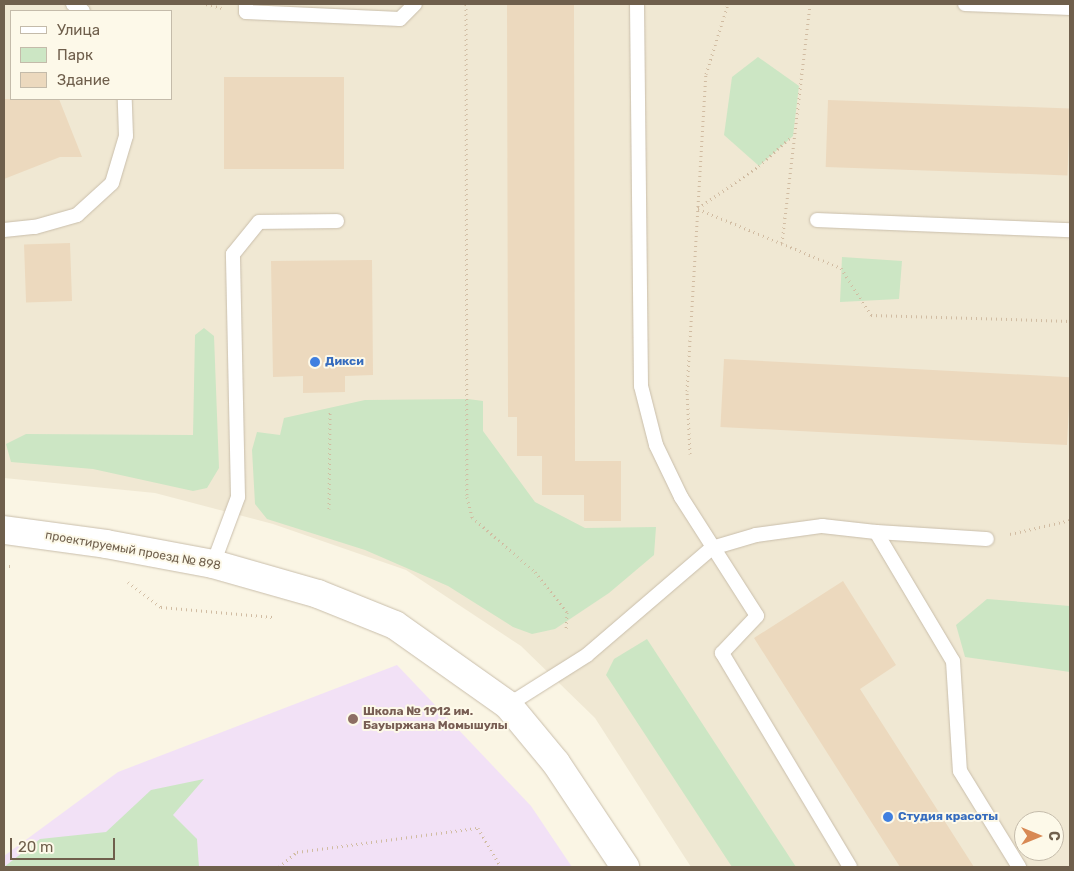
<!DOCTYPE html>
<html>
<head>
<meta charset="utf-8">
<style>
	body { margin:0 }
	#map { position:relative; width:1074px; height:871px; overflow:hidden; background:#faf5e4; font-family:Rubik,sans-serif }
	div>[style] { position:absolute }
	.residential>* { inset:0; background:#f0e8d3 }
	.education>* { inset:0; background:#f2e1f6 }
	.green>* { inset:0; background:#cce6c4 }
	.building>* { inset:0; background:#ecd9be; transform-origin:0 0 }
	.path>* { height:3px; margin-top:-1.5px; transform-origin:0; background:repeating-linear-gradient(90deg,#d1bca2 0 1px,transparent 0 5px) }
	.roads { filter:drop-shadow(0 0 1px #c9beab) drop-shadow(0 0 1px #c9beab) }
	.lane>* { height:14px; margin:-7px; padding:0 7px; transform-origin:7px; border-radius:7px; background:#fff }
	.secondary>* { height:28px; margin:-14px; padding:0 14px; transform-origin:14px; border-radius:14px; background:#fff }
	.dots>* { width:14px; height:14px; translate:-50% -50%; box-sizing:border-box; border:2px solid #fdf9e9; border-radius:50% }
	span { translate:-50% -50%; white-space:nowrap; text-align:center; line-height:1.15; -webkit-text-stroke:4px #fdf9e9; paint-order:stroke }
	.shop-label { font-size:12px; color:#366cbe; font-weight:700 }
	.left { translate:0 -50%; text-align:left }
	.street-label { font-size:12px; color:#6f5f4c }
	.education-label { font-size:12px; color:#785e54; font-weight:700 }
	.frame { position:absolute; inset:0; border:5px solid #6f5f4c; pointer-events:none }
	.legend { position:absolute; left:10px; top:10px; width:162px; height:90px; box-sizing:border-box; background:#fdf9e9; border:1px solid #c4bbaa; margin:0; padding:6px 9px; list-style:none; font-size:15px; color:#6f5f4c }
	.legend li { display:flex; align-items:center; gap:10px; height:25px }
	.legend b { width:25px; border:1px solid #c4bbaa }
	.north { position:absolute; left:1014px; top:811px; width:50px; height:50px; box-sizing:border-box; background:#fdf9e9; border:1px solid #c4bbaa; border-radius:50%; rotate:90deg; font-size:14px; font-weight:700; line-height:20px; text-align:center; color:#6f5f4c }
	.north::after { content:''; display:block; margin:auto; width:18px; height:22px; background:#d88954; clip-path:polygon(50% 0,100% 100%,50% 72%,0 100%) }
	.scale { position:absolute; left:10px; top:838px; width:105px; height:22px; box-sizing:border-box; border:2px solid #6f5f4c; border-top:0; padding-left:6px; font-size:15px; line-height:18px; white-space:nowrap; color:#6f5f4c; -webkit-text-stroke:4px #fdf9e9; paint-order:stroke }
</style>
</head>
<body>
<div id="map">
	<div class="residential">
		<i style="clip-path:polygon(evenodd,4px 4px,1070px 4px,1070px 867px,691px 867px,595px 718px,521px 646px,406px 570px,273px 524px,155px 493px,4px 478px,4px 4px,11px 11px,171px 11px,171px 99px,11px 99px,11px 11px,4px 4px,1024px 821px,1054px 821px,1054px 851px,1024px 851px,1024px 821px)"></i>
	</div>
	<div class="education">
		<i style="clip-path:polygon(397px 665px,531px 806px,572px 867px,4px 867px,4px 856px,118px 772px)"></i>
	</div>
	<div class="green">
		<i style="clip-path:polygon(758px 57px,799px 86px,793px 136px,759px 166px,724px 135px,732px 77px)"></i>
		<i style="clip-path:polygon(842px 257px,902px 261px,899px 299px,840px 302px)"></i>
		<i style="clip-path:polygon(204px 328px,214px 336px,219px 468px,207px 488px,193px 491px,93px 469px,11px 462px,6px 444px,26px 434px,193px 435px,195px 335px)"></i>
		<i style="clip-path:polygon(468px 399px,483px 401px,483px 431px,535px 502px,585px 528px,656px 527px,654px 555px,609px 593px,555px 629px,532px 634px,513px 627px,448px 586px,365px 550px,267px 519px,255px 504px,252px 450px,257px 432px,280px 435px,284px 418px,365px 400px)"></i>
		<i style="clip-path:polygon(987px 599px,1070px 606px,1070px 672px,965px 657px,956px 625px)"></i>
		<i style="clip-path:polygon(647px 639px,796px 867px,732px 867px,606px 675px,614px 659px)"></i>
		<i style="clip-path:polygon(204px 779px,173px 815px,197px 839px,199px 867px,4px 867px,40px 839px,106px 832px,151px 790px)"></i>
	</div>
	<div class="building">
		<i style="clip-path:polygon(507px 4px,574px 4px,575px 461px,621px 461px,621px 521px,584px 521px,584px 495px,542px 495px,542px 456px,517px 456px,517px 417px,508px 417px)"></i>
		<i style="left:224px;top:77px;width:120px;height:92px"></i>
		<i style="clip-path:polygon(4px 99px,59px 99px,82px 157px,60px 157px,4px 179px)"></i>
		<i style="left:828px;top:100px;width:242px;height:67px;rotate:2deg"></i>
		<i style="left:70px;top:243px;width:58px;height:46px;rotate:88deg"></i>
		<i style="clip-path:polygon(372px 260px,373px 375px,345px 376px,345px 392px,303px 393px,303px 376px,273px 377px,271px 261px)"></i>
		<i style="left:724px;top:359px;width:347px;height:68px;rotate:3deg"></i>
		<i style="clip-path:polygon(843px 581px,896px 665px,860px 689px,974px 867px,900px 867px,754px 638px)"></i>
	</div>
	<div class="path">
		<i style="left:206px;top:4px;width:16px;rotate:14deg"></i>
		<i style="left:466px;top:4px;width:493px;rotate:89.9deg"></i>
		<i style="left:467px;top:497px;width:21px;rotate:76deg"></i>
		<i style="left:472px;top:517px;width:84px;rotate:41.1deg"></i>
		<i style="left:535px;top:572px;width:51px;rotate:51.3deg"></i>
		<i style="left:567px;top:612px;width:18px;rotate:93deg"></i>
		<i style="left:698px;top:208px;width:74px;rotate:-34.5deg"></i>
		<i style="left:759px;top:166px;width:45px;rotate:-42.3deg"></i>
		<i style="left:698px;top:209px;width:155px;rotate:22.4deg"></i>
		<i style="left:841px;top:268px;width:56px;rotate:57.4deg"></i>
		<i style="left:871px;top:315px;width:199px;rotate:1.7deg"></i>
		<i style="left:782px;top:243px;width:241px;rotate:-83.3deg"></i>
		<i style="left:690px;top:454px;width:63px;rotate:-92.7deg"></i>
		<i style="left:687px;top:391px;width:318px;rotate:-86.6deg"></i>
		<i style="left:706px;top:74px;width:73px;rotate:-72.6deg"></i>
		<i style="left:329px;top:509px;width:99px;rotate:-89.4deg"></i>
		<i style="left:1010px;top:534px;width:62px;rotate:-13.1deg"></i>
		<i style="left:4px;top:566px;width:9px"></i>
		<i style="left:128px;top:582px;width:41px;rotate:37.1deg"></i>
		<i style="left:161px;top:607px;width:112px;rotate:5.1deg"></i>
		<i style="left:279px;top:867px;width:23px;rotate:-40deg"></i>
		<i style="left:297px;top:852px;width:183px;rotate:-7.6deg"></i>
		<i style="left:478px;top:828px;width:45px;rotate:59.5deg"></i>
	</div>
	<div class="roads">
		<div class="lane">
			<i style="left:73px;top:4px;width:12px;rotate:35deg"></i>
			<i style="left:246px;top:4px;width:8px;rotate:90deg"></i>
			<i style="left:246px;top:12px;width:154px;rotate:2.6deg"></i>
			<i style="left:400px;top:19px;width:21px;rotate:-45deg"></i>
			<i style="left:637px;top:4px;width:382px;rotate:89.4deg"></i>
			<i style="left:641px;top:386px;width:61px;rotate:75.7deg"></i>
			<i style="left:656px;top:445px;width:58px;rotate:64.3deg"></i>
			<i style="left:681px;top:497px;width:141px;rotate:57.4deg"></i>
			<i style="left:757px;top:616px;width:51px;rotate:133.4deg"></i>
			<i style="left:722px;top:653px;width:249px;rotate:59.1deg"></i>
			<i style="left:965px;top:4px;width:105px;rotate:2.2deg"></i>
			<i style="left:817px;top:220px;width:253px;rotate:2.3deg"></i>
			<i style="left:4px;top:230px;width:31px;rotate:-6deg"></i>
			<i style="left:35px;top:227px;width:44px;rotate:-15.9deg"></i>
			<i style="left:77px;top:215px;width:47px;rotate:-42.4deg"></i>
			<i style="left:112px;top:183px;width:49px;rotate:-73.4deg"></i>
			<i style="left:126px;top:136px;width:37px;rotate:-92deg"></i>
			<i style="left:876px;top:532px;width:111px;rotate:3.6deg"></i>
			<i style="left:213px;top:564px;width:72px;rotate:-69.5deg"></i>
			<i style="left:238px;top:497px;width:243px;rotate:-91.2deg"></i>
			<i style="left:233px;top:254px;width:41px;rotate:-50.9deg"></i>
			<i style="left:259px;top:222px;width:78px;rotate:-0.7deg"></i>
			<i style="left:508px;top:705px;width:93px;rotate:-32.3deg"></i>
			<i style="left:587px;top:655px;width:165px;rotate:-40.6deg"></i>
			<i style="left:712px;top:548px;width:46px;rotate:-16.5deg"></i>
			<i style="left:756px;top:535px;width:67px;rotate:-7.8deg"></i>
			<i style="left:822px;top:526px;width:54px;rotate:6.3deg"></i>
			<i style="left:876px;top:532px;width:150px;rotate:59.2deg"></i>
			<i style="left:953px;top:661px;width:110px;rotate:86.4deg"></i>
			<i style="left:960px;top:771px;width:113px;rotate:58.4deg"></i>
		</div>
		<div class="secondary">
			<i style="left:4px;top:530px;width:103px;rotate:7.8deg"></i>
			<i style="left:106px;top:544px;width:109px;rotate:10.6deg"></i>
			<i style="left:213px;top:564px;width:109px;rotate:15.9deg"></i>
			<i style="left:318px;top:594px;width:83px;rotate:21.9deg"></i>
			<i style="left:395px;top:625px;width:138px;rotate:35.3deg"></i>
			<i style="left:508px;top:705px;width:75px;rotate:50.4deg"></i>
			<i style="left:556px;top:763px;width:125px;rotate:56.4deg"></i>
		</div>
	</div>
	<div class="dots">
		<i style="left:315px;top:362px;background:#3f7fe0"></i>
		<i style="left:353px;top:719px;background:#8d6e63"></i>
		<i style="left:888px;top:817px;background:#3f7fe0"></i>
	</div>
	<div class="shop-label">
		<span class="left" style="left:325px;top:362px">Дикси</span>
		<span class="left" style="left:898px;top:817px">Студия красоты</span>
	</div>
	<div class="street-label">
		<span style="left:133px;top:551px;rotate:10deg">проектируемый проезд № 898</span>
	</div>
	<div class="education-label">
		<span class="left" style="left:363px;top:719px">Школа № 1912 им.<br>Бауыржана Момышулы</span>
	</div>
	<div class="frame"></div>
	<ul class="legend">
	<li><b style="height:6px;background:#fff"></b>Улица</li>
	<li><b style="height:14px;background:#cce6c4"></b>Парк</li>
	<li><b style="height:14px;background:#ecd9be"></b>Здание</li>
	</ul>
	<div class="north">С</div>
	<div class="scale">20 m</div>
</div>
</body>
</html>
